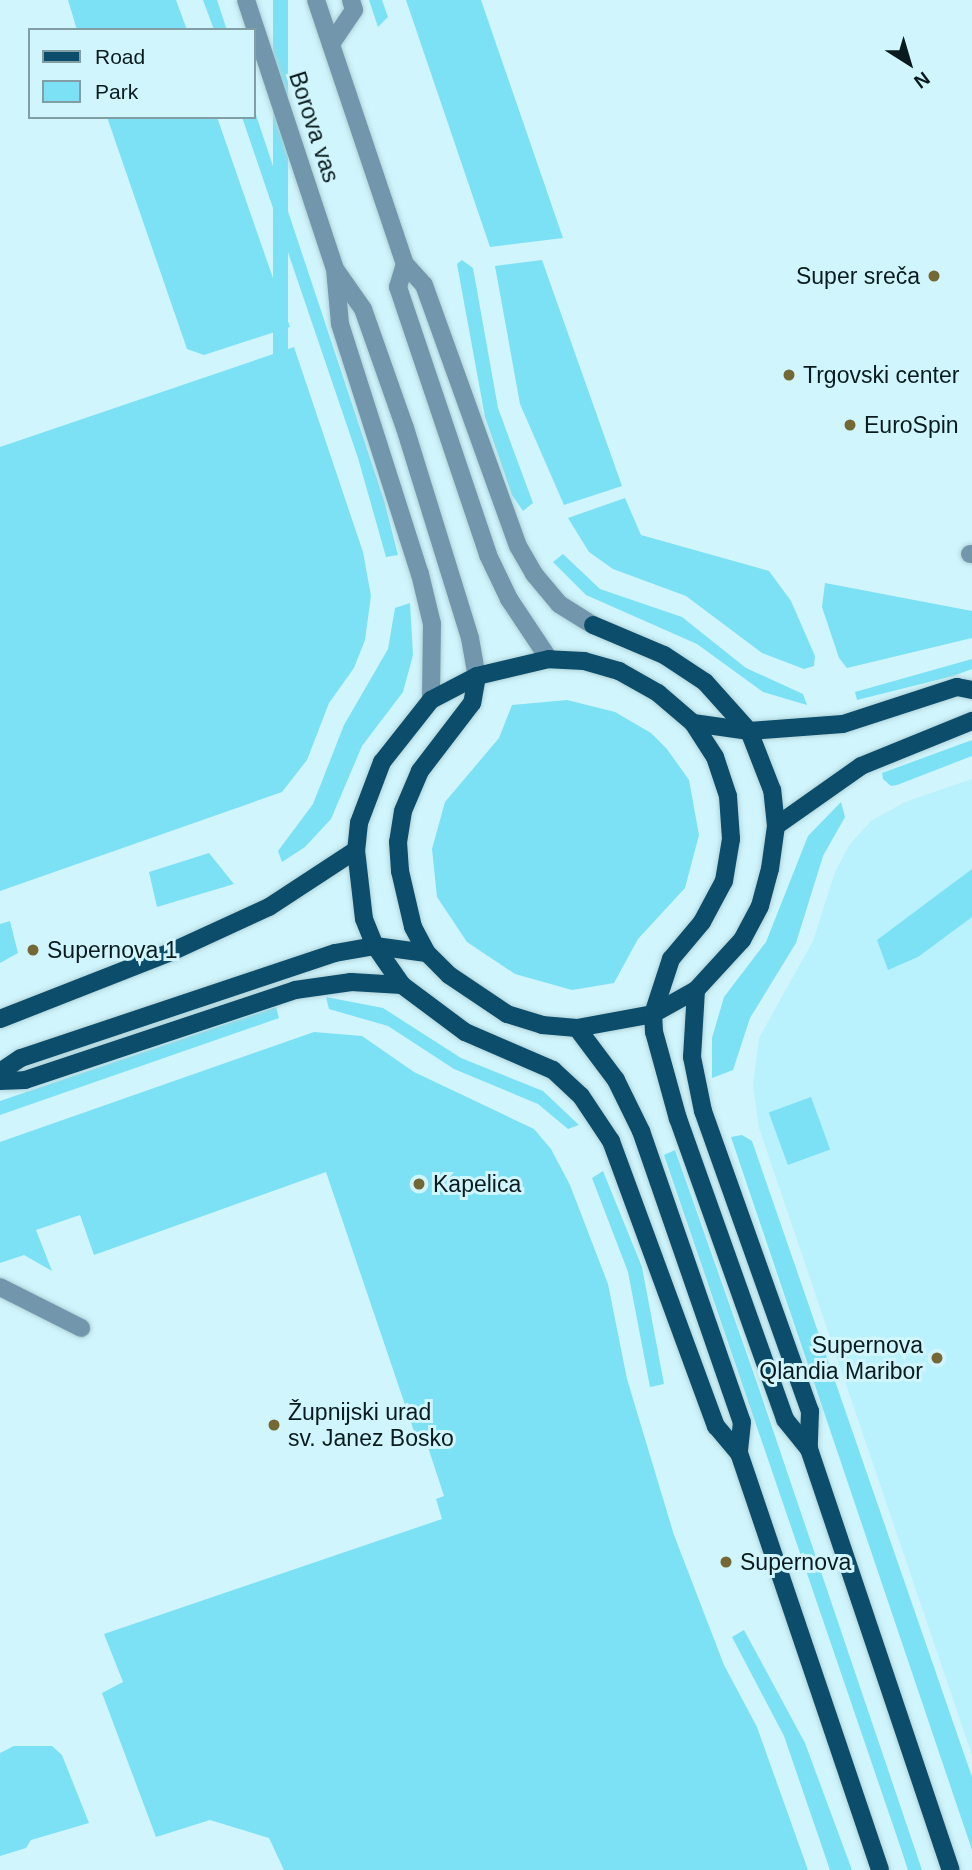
<!DOCTYPE html>
<html>
<head>
<meta charset="utf-8">
<style>
	body { margin:0 }
	#map { position:relative; width:972px; height:1870px; overflow:hidden; background:#d0f5fc; font-family:Helvetica,sans-serif }
	div>[style] { position:absolute }
	.built>* { inset:0; background:#b9f1fc }
	.green>* { inset:0; background:#7ce1f4; transform-origin:0 0 }
	.roads { filter:drop-shadow(0 0 2px #b0d2d8) drop-shadow(0 0 2px #b0d2d8) }
	.minor>* { height:18px; margin:-9px; padding:0 9px; transform-origin:9px; border-radius:9px; background:#7297ac }
	.major>* { height:18px; margin:-9px; padding:0 9px; transform-origin:9px; border-radius:9px; background:#0b4d6b }
	.dots>* { width:19px; height:19px; translate:-50% -50%; box-sizing:border-box; border:4px solid #d0f5fc; border-radius:50% }
	span { translate:-50% -50%; white-space:nowrap; text-align:center; line-height:1.15; -webkit-text-stroke:6px #d0f5fc; paint-order:stroke }
	.street-label { font-size:23px; color:#091b1e }
	.poi-label { font-size:23px; color:#091b1e }
	.right { translate:-100% -50%; text-align:right }
	.left { translate:0 -50%; text-align:left }
	.legend { position:absolute; left:28px; top:28px; width:228px; height:91px; box-sizing:border-box; background:#d0f5fc; border:2px solid #809ea3; margin:0; padding:9px 12px; list-style:none; font-size:21px; color:#091b1e }
	.legend li { display:flex; align-items:center; gap:14px; height:35px }
	.legend b { width:35px; border:2px solid #809ea3 }
	.north { position:absolute; left:874px; top:28px; width:70px; height:70px; -webkit-text-stroke:5px #d0f5fc; paint-order:stroke; rotate:143deg; font-size:19px; font-weight:700; line-height:28px; text-align:center; color:#091b1e }
	.north::after { content:''; display:block; margin:auto; width:24px; height:32px; background:#091b1e; clip-path:polygon(50% 0,100% 100%,50% 72%,0 100%) }
</style>
</head>
<body>
<div id="map">
	<div class="built">
		<i style="clip-path:polygon(972px 779px,972px 1755px,759px 1128px,753px 1085px,759px 1038px,813px 941px,835px 872px,850px 844px,871px 821px,905px 802px)"></i>
	</div>
	<div class="green">
		<i style="clip-path:polygon(68px 0,176px 0,187px 30px,77px 30px)"></i>
		<i style="clip-path:polygon(203px 0,217px 0,227px 30px,214px 30px)"></i>
		<i style="left:273px;top:0;width:15px;height:564px"></i>
		<i style="clip-path:polygon(369px 0,382px 0,388px 17px,378px 27px)"></i>
		<i style="clip-path:polygon(406px 0,481px 0,563px 238px,490px 247px)"></i>
		<i style="clip-path:polygon(254px 109px,384px 500px,398px 555px,386px 557px,358px 458px,242px 117px,254px 117px)"></i>
		<i style="clip-path:polygon(107px 117px,217px 117px,290px 327px,204px 355px,187px 349px)"></i>
		<i style="clip-path:polygon(462px 260px,473px 268px,498px 408px,533px 503px,523px 511px,512px 495px,485px 417px,457px 264px)"></i>
		<i style="clip-path:polygon(542px 260px,622px 486px,564px 505px,520px 404px,495px 266px)"></i>
		<i style="clip-path:polygon(294px 347px,363px 552px,371px 596px,365px 640px,354px 668px,329px 703px,307px 760px,282px 792px,0 891px,0 447px)"></i>
		<i style="clip-path:polygon(625px 498px,641px 535px,769px 571px,791px 601px,815px 656px,814px 666px,804px 669px,762px 653px,686px 596px,613px 569px,589px 552px,568px 518px)"></i>
		<i style="clip-path:polygon(563px 554px,600px 589px,682px 617px,746px 668px,803px 694px,807px 705px,763px 692px,697px 644px,586px 595px,553px 562px)"></i>
		<i style="clip-path:polygon(825px 583px,972px 611px,972px 638px,847px 668px,839px 658px,822px 607px)"></i>
		<i style="clip-path:polygon(410px 603px,413px 655px,403px 692px,362px 746px,331px 819px,305px 847px,282px 862px,278px 851px,313px 804px,344px 725px,388px 649px,395px 608px)"></i>
		<i style="clip-path:polygon(972px 659px,972px 669px,953px 676px,857px 700px,855px 692px)"></i>
		<i style="clip-path:polygon(567px 700px,615px 712px,651px 733px,667px 749px,689px 780px,699px 835px,685px 888px,638px 939px,614px 983px,572px 990px,515px 974px,467px 942px,437px 897px,432px 849px,445px 802px,499px 738px,512px 705px)"></i>
		<i style="clip-path:polygon(972px 740px,972px 756px,897px 785px,891px 786px,883px 779px,882px 773px,893px 769px)"></i>
		<i style="clip-path:polygon(841px 802px,845px 817px,823px 856px,796px 943px,750px 1018px,733px 1070px,712px 1078px,712px 1038px,724px 997px,766px 942px,808px 836px)"></i>
		<i style="clip-path:polygon(209px 853px,234px 884px,157px 907px,149px 872px)"></i>
		<i style="clip-path:polygon(972px 869px,972px 917px,918px 957px,888px 970px,877px 940px)"></i>
		<i style="clip-path:polygon(10px 921px,18px 953px,0 963px,0 924px)"></i>
		<i style="clip-path:polygon(326px 997px,383px 1008px,461px 1058px,543px 1091px,579px 1125px,568px 1129px,538px 1104px,454px 1069px,388px 1026px,329px 1009px)"></i>
		<i style="clip-path:polygon(276px 1007px,279px 1018px,0 1115px,0 1101px)"></i>
		<i style="clip-path:polygon(314px 1032px,362px 1036px,414px 1072px,534px 1129px,551px 1149px,570px 1185px,608px 1284px,627px 1379px,674px 1535px,724px 1665px,757px 1727px,808px 1870px,284px 1870px,269px 1838px,210px 1820px,156px 1837px,102px 1693px,123px 1682px,104px 1634px,442px 1519px,436px 1499px,444px 1496px,426px 1441px,418px 1443px,326px 1172px,94px 1255px,80px 1215px,36px 1230px,52px 1271px,24px 1255px,0 1263px,0 1142px)"></i>
		<i style="left:811px;top:1097px;width:56px;height:45px;rotate:70deg"></i>
		<i style="clip-path:polygon(742px 1135px,752px 1141px,972px 1777px,972px 1850px,731px 1137px)"></i>
		<i style="clip-path:polygon(675px 1150px,756px 1380px,922px 1870px,908px 1870px,896px 1834px,664px 1155px)"></i>
		<i style="clip-path:polygon(603px 1171px,642px 1267px,664px 1384px,650px 1387px,628px 1272px,592px 1178px)"></i>
		<i style="clip-path:polygon(744px 1630px,805px 1743px,852px 1870px,830px 1870px,784px 1736px,732px 1637px)"></i>
		<i style="clip-path:polygon(14px 1746px,52px 1746px,62px 1755px,89px 1823px,31px 1840px,26px 1848px,0 1856px,0 1753px)"></i>
	</div>
	<div class="roads">
		<div class="minor">
			<i style="left:246px;top:0;width:283px;rotate:71.7deg"></i>
			<i style="left:335px;top:269px;width:55px;rotate:84.8deg"></i>
			<i style="left:340px;top:324px;width:262px;rotate:72.3deg"></i>
			<i style="left:420px;top:574px;width:51px;rotate:76.5deg"></i>
			<i style="left:432px;top:624px;width:76px;rotate:90.8deg"></i>
			<i style="left:316px;top:0;width:279px;rotate:71.4deg"></i>
			<i style="left:405px;top:264px;width:28px;rotate:48deg"></i>
			<i style="left:424px;top:285px;width:277px;rotate:70.2deg"></i>
			<i style="left:518px;top:546px;width:32px;rotate:60deg"></i>
			<i style="left:534px;top:574px;width:39px;rotate:50deg"></i>
			<i style="left:559px;top:604px;width:40px;rotate:32deg"></i>
			<i style="left:331px;top:44px;width:41px;rotate:-55.9deg"></i>
			<i style="left:354px;top:10px;width:10px;rotate:-107deg"></i>
			<i style="left:405px;top:264px;width:24px;rotate:107deg"></i>
			<i style="left:398px;top:287px;width:283px;rotate:71.4deg"></i>
			<i style="left:488px;top:555px;width:49px;rotate:64.5deg"></i>
			<i style="left:509px;top:599px;width:72px;rotate:56.3deg"></i>
			<i style="left:337px;top:272px;width:45px;rotate:54.9deg"></i>
			<i style="left:363px;top:309px;width:126px;rotate:70.6deg"></i>
			<i style="left:405px;top:428px;width:220px;rotate:72.8deg"></i>
			<i style="left:470px;top:638px;width:39px;rotate:80deg"></i>
			<i style="left:970px;top:554px;width:2px"></i>
			<i style="left:0;top:1287px;width:91px;rotate:26.8deg"></i>
		</div>
		<div class="major">
			<i style="left:477px;top:676px;width:27px;rotate:100deg"></i>
			<i style="left:472px;top:703px;width:86px;rotate:127.4deg"></i>
			<i style="left:420px;top:771px;width:43px;rotate:113deg"></i>
			<i style="left:403px;top:811px;width:31px;rotate:99deg"></i>
			<i style="left:398px;top:842px;width:29px;rotate:86deg"></i>
			<i style="left:400px;top:871px;width:57px;rotate:76.9deg"></i>
			<i style="left:413px;top:927px;width:30px;rotate:62deg"></i>
			<i style="left:427px;top:953px;width:31px;rotate:45deg"></i>
			<i style="left:449px;top:975px;width:70px;rotate:33.9deg"></i>
			<i style="left:507px;top:1014px;width:37px;rotate:17deg"></i>
			<i style="left:542px;top:1025px;width:35px;rotate:5deg"></i>
			<i style="left:577px;top:1028px;width:77px;rotate:-10.4deg"></i>
			<i style="left:653px;top:1014px;width:49px;rotate:-29.2deg"></i>
			<i style="left:696px;top:990px;width:68px;rotate:-47.4deg"></i>
			<i style="left:742px;top:940px;width:38px;rotate:-62deg"></i>
			<i style="left:760px;top:906px;width:38px;rotate:-75deg"></i>
			<i style="left:770px;top:869px;width:43px;rotate:-82.1deg"></i>
			<i style="left:776px;top:826px;width:36px;rotate:-96deg"></i>
			<i style="left:772px;top:790px;width:63px;rotate:-111.3deg"></i>
			<i style="left:749px;top:731px;width:66px;rotate:-131.9deg"></i>
			<i style="left:705px;top:682px;width:49px;rotate:-146.6deg"></i>
			<i style="left:664px;top:655px;width:77px;rotate:-157.1deg"></i>
			<i style="left:693px;top:723px;width:57px;rotate:8.1deg"></i>
			<i style="left:749px;top:731px;width:94px;rotate:-4.3deg"></i>
			<i style="left:843px;top:724px;width:120px;rotate:-18deg"></i>
			<i style="left:957px;top:687px;width:15px;rotate:11deg"></i>
			<i style="left:776px;top:826px;width:104px;rotate:-35.2deg"></i>
			<i style="left:861px;top:766px;width:120px;rotate:-22.1deg"></i>
			<i style="left:696px;top:990px;width:67px;rotate:93.4deg"></i>
			<i style="left:692px;top:1057px;width:55px;rotate:78.5deg"></i>
			<i style="left:703px;top:1111px;width:319px;rotate:70.4deg"></i>
			<i style="left:810px;top:1411px;width:38px;rotate:92deg"></i>
			<i style="left:809px;top:1449px;width:444px;rotate:71.4deg"></i>
			<i style="left:0;top:1019px;width:184px;rotate:-21.4deg"></i>
			<i style="left:171px;top:952px;width:108px;rotate:-24.7deg"></i>
			<i style="left:269px;top:907px;width:104px;rotate:-33.2deg"></i>
			<i style="left:577px;top:1028px;width:65px;rotate:53.1deg"></i>
			<i style="left:616px;top:1080px;width:57px;rotate:63.9deg"></i>
			<i style="left:641px;top:1131px;width:308px;rotate:70.9deg"></i>
			<i style="left:742px;top:1422px;width:31px;rotate:96deg"></i>
			<i style="left:0;top:1072px;width:25px;rotate:-34deg"></i>
			<i style="left:21px;top:1058px;width:331px;rotate:-18.5deg"></i>
			<i style="left:335px;top:953px;width:41px;rotate:-9.9deg"></i>
			<i style="left:375px;top:946px;width:52px;rotate:7.7deg"></i>
			<i style="left:0;top:1081px;width:25px;rotate:-2deg"></i>
			<i style="left:25px;top:1080px;width:285px;rotate:-18.4deg"></i>
			<i style="left:295px;top:990px;width:57px;rotate:-8.1deg"></i>
			<i style="left:351px;top:982px;width:51px;rotate:3.4deg"></i>
			<i style="left:809px;top:1449px;width:38px;rotate:-129deg"></i>
			<i style="left:785px;top:1419px;width:319px;rotate:-109.6deg"></i>
			<i style="left:678px;top:1119px;width:90px;rotate:-105.4deg"></i>
			<i style="left:654px;top:1032px;width:18px;rotate:-93deg"></i>
			<i style="left:653px;top:1014px;width:58px;rotate:-71.9deg"></i>
			<i style="left:671px;top:959px;width:48px;rotate:-50deg"></i>
			<i style="left:702px;top:922px;width:47px;rotate:-61.8deg"></i>
			<i style="left:724px;top:881px;width:43px;rotate:-80.5deg"></i>
			<i style="left:731px;top:839px;width:43px;rotate:-94deg"></i>
			<i style="left:728px;top:796px;width:41px;rotate:-108.4deg"></i>
			<i style="left:715px;top:757px;width:40px;rotate:-122.9deg"></i>
			<i style="left:693px;top:723px;width:46px;rotate:-139.4deg"></i>
			<i style="left:658px;top:693px;width:45px;rotate:-150.6deg"></i>
			<i style="left:619px;top:671px;width:36px;rotate:-164deg"></i>
			<i style="left:584px;top:661px;width:35px;rotate:-177deg"></i>
			<i style="left:549px;top:659px;width:74px;rotate:166.7deg"></i>
			<i style="left:477px;top:676px;width:52px;rotate:152.4deg"></i>
			<i style="left:431px;top:700px;width:79px;rotate:128.3deg"></i>
			<i style="left:382px;top:762px;width:65px;rotate:110.7deg"></i>
			<i style="left:359px;top:823px;width:27px;rotate:96deg"></i>
			<i style="left:356px;top:850px;width:69px;rotate:83.4deg"></i>
			<i style="left:364px;top:919px;width:29px;rotate:68deg"></i>
			<i style="left:375px;top:946px;width:47px;rotate:55.3deg"></i>
			<i style="left:402px;top:985px;width:79px;rotate:36.7deg"></i>
			<i style="left:465px;top:1032px;width:96px;rotate:23.4deg"></i>
			<i style="left:553px;top:1070px;width:38px;rotate:43deg"></i>
			<i style="left:581px;top:1096px;width:54px;rotate:56.3deg"></i>
			<i style="left:611px;top:1141px;width:304px;rotate:69.8deg"></i>
			<i style="left:716px;top:1426px;width:35px;rotate:50deg"></i>
			<i style="left:739px;top:1453px;width:440px;rotate:71.3deg"></i>
		</div>
	</div>
	<div class="dots">
		<i style="left:934px;top:276px;background:#746835"></i>
		<i style="left:789px;top:375px;background:#746835"></i>
		<i style="left:850px;top:425px;background:#746835"></i>
		<i style="left:33px;top:950px;background:#746835"></i>
		<i style="left:419px;top:1184px;background:#746835"></i>
		<i style="left:937px;top:1358px;background:#746835"></i>
		<i style="left:274px;top:1425px;background:#746835"></i>
		<i style="left:726px;top:1562px;background:#746835"></i>
	</div>
	<div class="street-label">
		<span style="left:314px;top:127px;rotate:72deg">Borova vas</span>
	</div>
	<div class="poi-label">
		<span class="right" style="left:920px;top:276px">Super sreča</span>
		<span class="left" style="left:803px;top:375px">Trgovski center</span>
		<span class="left" style="left:864px;top:425px">EuroSpin</span>
		<span class="left" style="left:47px;top:950px">Supernova 1</span>
		<span class="left" style="left:433px;top:1184px">Kapelica</span>
		<span class="right" style="left:923px;top:1358px">Supernova<br>Qlandia Maribor</span>
		<span class="left" style="left:288px;top:1425px">Župnijski urad<br>sv. Janez Bosko</span>
		<span class="left" style="left:740px;top:1562px">Supernova</span>
	</div>
	<ul class="legend">
	<li><b style="height:9px;background:#0b4d6b"></b>Road</li>
	<li><b style="height:19px;background:#7ce1f4"></b>Park</li>
	</ul>
	<div class="north">N</div>
</div>
</body>
</html>
